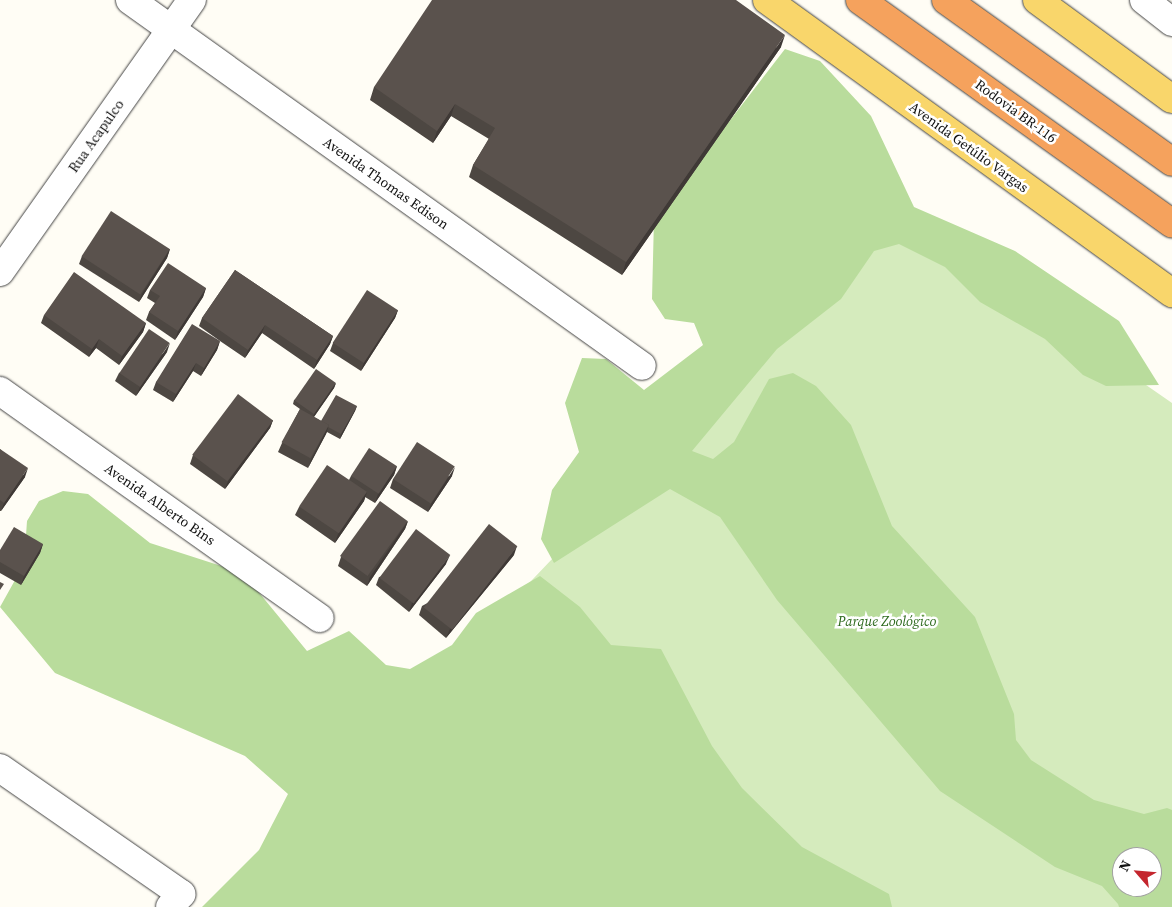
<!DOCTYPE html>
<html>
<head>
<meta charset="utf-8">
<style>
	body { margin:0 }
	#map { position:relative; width:1172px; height:907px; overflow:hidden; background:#fffdf5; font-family:"Source Serif 4",serif }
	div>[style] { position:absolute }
	.green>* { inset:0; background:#d5ebbd }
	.forest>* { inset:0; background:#b9dc9c }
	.roads { filter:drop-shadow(0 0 1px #444) drop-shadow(0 0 1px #444) }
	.minor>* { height:28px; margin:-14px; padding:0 14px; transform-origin:14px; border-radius:14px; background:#fff }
	.major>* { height:28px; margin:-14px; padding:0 14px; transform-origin:14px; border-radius:14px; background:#f9d66b }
	.highway>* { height:28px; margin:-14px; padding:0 14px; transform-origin:14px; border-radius:14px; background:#f5a25d }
	.wall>* { inset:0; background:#4d4742 }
	.shaded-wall>* { inset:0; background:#3f3936 }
	.building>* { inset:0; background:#5a524d; transform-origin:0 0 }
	span { translate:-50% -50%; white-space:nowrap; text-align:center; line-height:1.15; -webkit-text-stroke:5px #fff; paint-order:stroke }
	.street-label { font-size:14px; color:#111 }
	.park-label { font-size:14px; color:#2f6b1f; font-style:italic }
	.north { position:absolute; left:1112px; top:847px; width:50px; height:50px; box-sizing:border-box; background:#fff; border:1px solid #a0a0a0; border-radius:50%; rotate:297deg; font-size:14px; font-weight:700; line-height:20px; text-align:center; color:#111 }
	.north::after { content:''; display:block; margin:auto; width:18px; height:22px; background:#c4262e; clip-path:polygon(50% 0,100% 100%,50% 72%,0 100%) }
</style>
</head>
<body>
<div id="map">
	<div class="green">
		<i style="clip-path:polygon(evenodd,888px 206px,1172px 403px,1172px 907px,221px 907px,888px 206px,1122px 857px,1152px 857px,1152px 887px,1122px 887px,1122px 857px)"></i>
	</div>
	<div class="forest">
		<i style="clip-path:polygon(evenodd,785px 49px,820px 61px,871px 116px,914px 207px,1015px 251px,1119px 321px,1159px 385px,1106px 386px,1083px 375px,1045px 339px,980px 302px,945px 267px,899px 244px,874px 251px,841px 299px,777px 349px,692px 451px,713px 459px,734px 442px,769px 379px,793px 373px,816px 386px,851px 425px,892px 526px,975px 617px,1014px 714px,1016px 740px,1031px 760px,1094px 800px,1144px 814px,1167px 808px,1172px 810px,1172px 907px,1119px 907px,1118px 904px,1102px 886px,1055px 867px,940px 791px,777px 600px,720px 517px,670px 489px,554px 563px,541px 539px,552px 490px,579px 452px,565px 403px,582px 358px,606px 359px,644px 390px,703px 345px,694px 323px,665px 319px,652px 299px,654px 219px,785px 49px,1122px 857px,1152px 857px,1152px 887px,1122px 887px,1122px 857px)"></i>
		<i style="clip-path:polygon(63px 491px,88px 494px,150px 543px,243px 573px,307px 651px,349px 631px,386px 665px,410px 669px,452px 645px,476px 613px,540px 576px,580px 607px,611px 645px,661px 649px,712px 746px,742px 788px,802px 847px,889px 894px,892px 907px,202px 907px,259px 850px,288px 794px,245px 756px,55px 673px,0 607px,24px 564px,27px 521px,39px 501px)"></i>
	</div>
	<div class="roads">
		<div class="minor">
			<i style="left:130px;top:0;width:629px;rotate:35.56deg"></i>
			<i style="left:1144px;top:0;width:36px;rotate:38deg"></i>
			<i style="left:0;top:272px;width:333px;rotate:-54.8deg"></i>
			<i style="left:0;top:391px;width:392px;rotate:35.4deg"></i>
			<i style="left:0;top:768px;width:221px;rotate:34.8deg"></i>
			<i style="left:181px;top:894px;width:17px;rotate:130deg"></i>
		</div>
		<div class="major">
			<i style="left:767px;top:0;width:500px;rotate:35.9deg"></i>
			<i style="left:1037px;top:0;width:167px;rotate:36.3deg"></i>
		</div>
		<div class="highway">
			<i style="left:860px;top:0;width:384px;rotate:35.6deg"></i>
			<i style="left:946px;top:0;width:278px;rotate:35.6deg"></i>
		</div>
	</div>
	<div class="wall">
		<i style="clip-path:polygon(781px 47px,622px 275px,469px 177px,473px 165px,489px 139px,451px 116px,433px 143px,370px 100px,374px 87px)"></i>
		<i style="clip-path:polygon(170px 249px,167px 258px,139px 302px,79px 264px,82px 256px)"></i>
		<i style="clip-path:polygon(235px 270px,333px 336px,330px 344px,314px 369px,262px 333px,245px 358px,220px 341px,217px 350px,201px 376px,193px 371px,173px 402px,153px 390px,156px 382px,220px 341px,199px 326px,202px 318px)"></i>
		<i style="clip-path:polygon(206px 288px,203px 297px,175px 340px,146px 320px,149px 312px,155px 303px,147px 298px,150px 290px)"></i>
		<i style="clip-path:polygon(398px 310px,395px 318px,361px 371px,330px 351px,333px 343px)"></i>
		<i style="clip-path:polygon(44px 315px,146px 323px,143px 332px,119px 365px,96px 348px,89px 357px,41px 323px)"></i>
		<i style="clip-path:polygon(167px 352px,136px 396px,115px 381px,119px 373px)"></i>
		<i style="clip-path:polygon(336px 383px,334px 388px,314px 417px,321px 421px,357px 406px,355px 411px,340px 439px,327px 432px,308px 468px,278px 452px,282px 443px,300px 409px,293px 404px,294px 400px)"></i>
		<i style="clip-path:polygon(273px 420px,270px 428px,225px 489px,190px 464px,193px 455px)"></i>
		<i style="clip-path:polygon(0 449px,25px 477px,1px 511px,0 511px)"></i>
		<i style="clip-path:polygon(397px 466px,394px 475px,375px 503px,365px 497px,364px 501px,335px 543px,295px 515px,299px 507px,349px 480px,351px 476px)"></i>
		<i style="clip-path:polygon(452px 476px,428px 512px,390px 488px,393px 479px)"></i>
		<i style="clip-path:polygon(408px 521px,405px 529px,367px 586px,338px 566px,341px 557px)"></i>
		<i style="clip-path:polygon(43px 544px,40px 553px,21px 585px,0 573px,0 550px)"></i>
		<i style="clip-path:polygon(514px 555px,446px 638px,419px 615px,422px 606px)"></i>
		<i style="clip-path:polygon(446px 564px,409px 612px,376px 585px,379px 577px)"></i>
	</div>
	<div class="shaded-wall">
		<i style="clip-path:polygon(785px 35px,781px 47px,622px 275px,626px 262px)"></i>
		<i style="clip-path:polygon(455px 104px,451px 116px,433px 143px,437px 131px)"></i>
		<i style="clip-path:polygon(170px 249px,167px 258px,139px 302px,142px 294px)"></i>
		<i style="clip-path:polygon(206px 288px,203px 297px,175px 340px,178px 331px)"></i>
		<i style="clip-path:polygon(398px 310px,395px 318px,361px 371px,364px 362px)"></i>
		<i style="clip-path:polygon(146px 323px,143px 332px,119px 365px,122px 356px)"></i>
		<i style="clip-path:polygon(265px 325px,262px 333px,245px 358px,248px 350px)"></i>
		<i style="clip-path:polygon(333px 336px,330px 344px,314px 369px,317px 360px)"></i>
		<i style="clip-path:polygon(99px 339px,96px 348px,89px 357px,92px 349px)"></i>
		<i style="clip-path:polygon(220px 341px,217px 350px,201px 376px,204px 368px)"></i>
		<i style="clip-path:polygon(170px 343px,167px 352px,136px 396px,140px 387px)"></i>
		<i style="clip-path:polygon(196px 363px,193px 371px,173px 402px,176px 394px)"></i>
		<i style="clip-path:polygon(336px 383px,334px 388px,313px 418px,314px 414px)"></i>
		<i style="clip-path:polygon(357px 406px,355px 411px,340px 439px,341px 434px)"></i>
		<i style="clip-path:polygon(273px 420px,270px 428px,225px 489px,228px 481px)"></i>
		<i style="clip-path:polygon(329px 425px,326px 434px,308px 468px,311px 460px)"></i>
		<i style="clip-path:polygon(397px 466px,394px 475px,375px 503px,378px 494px)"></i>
		<i style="clip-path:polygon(455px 467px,452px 476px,428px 512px,431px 504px)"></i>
		<i style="clip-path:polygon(28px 468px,25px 477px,1px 511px,4px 503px)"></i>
		<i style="clip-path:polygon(367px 492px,364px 501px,335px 543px,338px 534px)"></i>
		<i style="clip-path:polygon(408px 521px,405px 529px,367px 586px,370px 577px)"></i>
		<i style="clip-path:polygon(43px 544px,40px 553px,21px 585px,24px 576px)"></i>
		<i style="clip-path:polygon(517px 546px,514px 555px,446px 638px,450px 629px)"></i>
		<i style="clip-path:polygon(450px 555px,446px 564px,409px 612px,412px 603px)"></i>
	</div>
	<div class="building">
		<i style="clip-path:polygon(432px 0,736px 0,785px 35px,626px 262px,473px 165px,495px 128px,455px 104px,437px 131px,374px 87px)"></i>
		<i style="left:111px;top:211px;width:70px;height:54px;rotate:33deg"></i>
		<i style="clip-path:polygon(168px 263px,206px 288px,178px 331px,149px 312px,160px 296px,150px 290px)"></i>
		<i style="clip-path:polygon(235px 270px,333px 336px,317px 360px,265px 325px,248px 350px,202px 318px)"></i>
		<i style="clip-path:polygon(74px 272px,146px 323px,122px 356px,99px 339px,92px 349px,44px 315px)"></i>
		<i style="left:367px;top:290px;width:37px;height:63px;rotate:33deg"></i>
		<i style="clip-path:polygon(192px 324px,220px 341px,204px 368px,196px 363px,176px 394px,156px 382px)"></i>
		<i style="left:149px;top:329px;width:25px;height:53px;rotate:34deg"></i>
		<i style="left:316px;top:369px;width:24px;height:38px;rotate:35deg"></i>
		<i style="left:238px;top:394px;width:44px;height:76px;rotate:37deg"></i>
		<i style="clip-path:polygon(336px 395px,357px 406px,341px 434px,328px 427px,329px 425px,321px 421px)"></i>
		<i style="left:300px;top:409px;width:33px;height:38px;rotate:29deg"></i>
		<i style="left:417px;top:442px;width:45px;height:44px;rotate:33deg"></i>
		<i style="left:369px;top:448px;width:33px;height:33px;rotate:33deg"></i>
		<i style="clip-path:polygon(0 449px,28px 468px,4px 503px,0 500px)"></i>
		<i style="left:327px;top:465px;width:48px;height:50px;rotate:34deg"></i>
		<i style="left:380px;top:501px;width:34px;height:68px;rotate:36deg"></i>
		<i style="left:489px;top:524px;width:36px;height:106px;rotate:38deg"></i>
		<i style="clip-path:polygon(14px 527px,43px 544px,24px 576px,0 562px,0 550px)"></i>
		<i style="left:416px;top:529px;width:43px;height:61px;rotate:37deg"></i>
		<i style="clip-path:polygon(0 582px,4px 584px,0 590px)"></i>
	</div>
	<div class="street-label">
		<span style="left:1016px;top:111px;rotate:36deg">Rodovia BR-116</span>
		<span style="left:96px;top:136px;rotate:-55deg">Rua Acapulco</span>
		<span style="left:969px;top:147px;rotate:36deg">Avenida Getúlio Vargas</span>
		<span style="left:386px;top:183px;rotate:35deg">Avenida Thomas Edison</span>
		<span style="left:160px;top:504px;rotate:35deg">Avenida Alberto Bins</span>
	</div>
	<div class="park-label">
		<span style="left:887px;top:621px">Parque Zoológico</span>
	</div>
	<div class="north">N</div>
</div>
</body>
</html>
